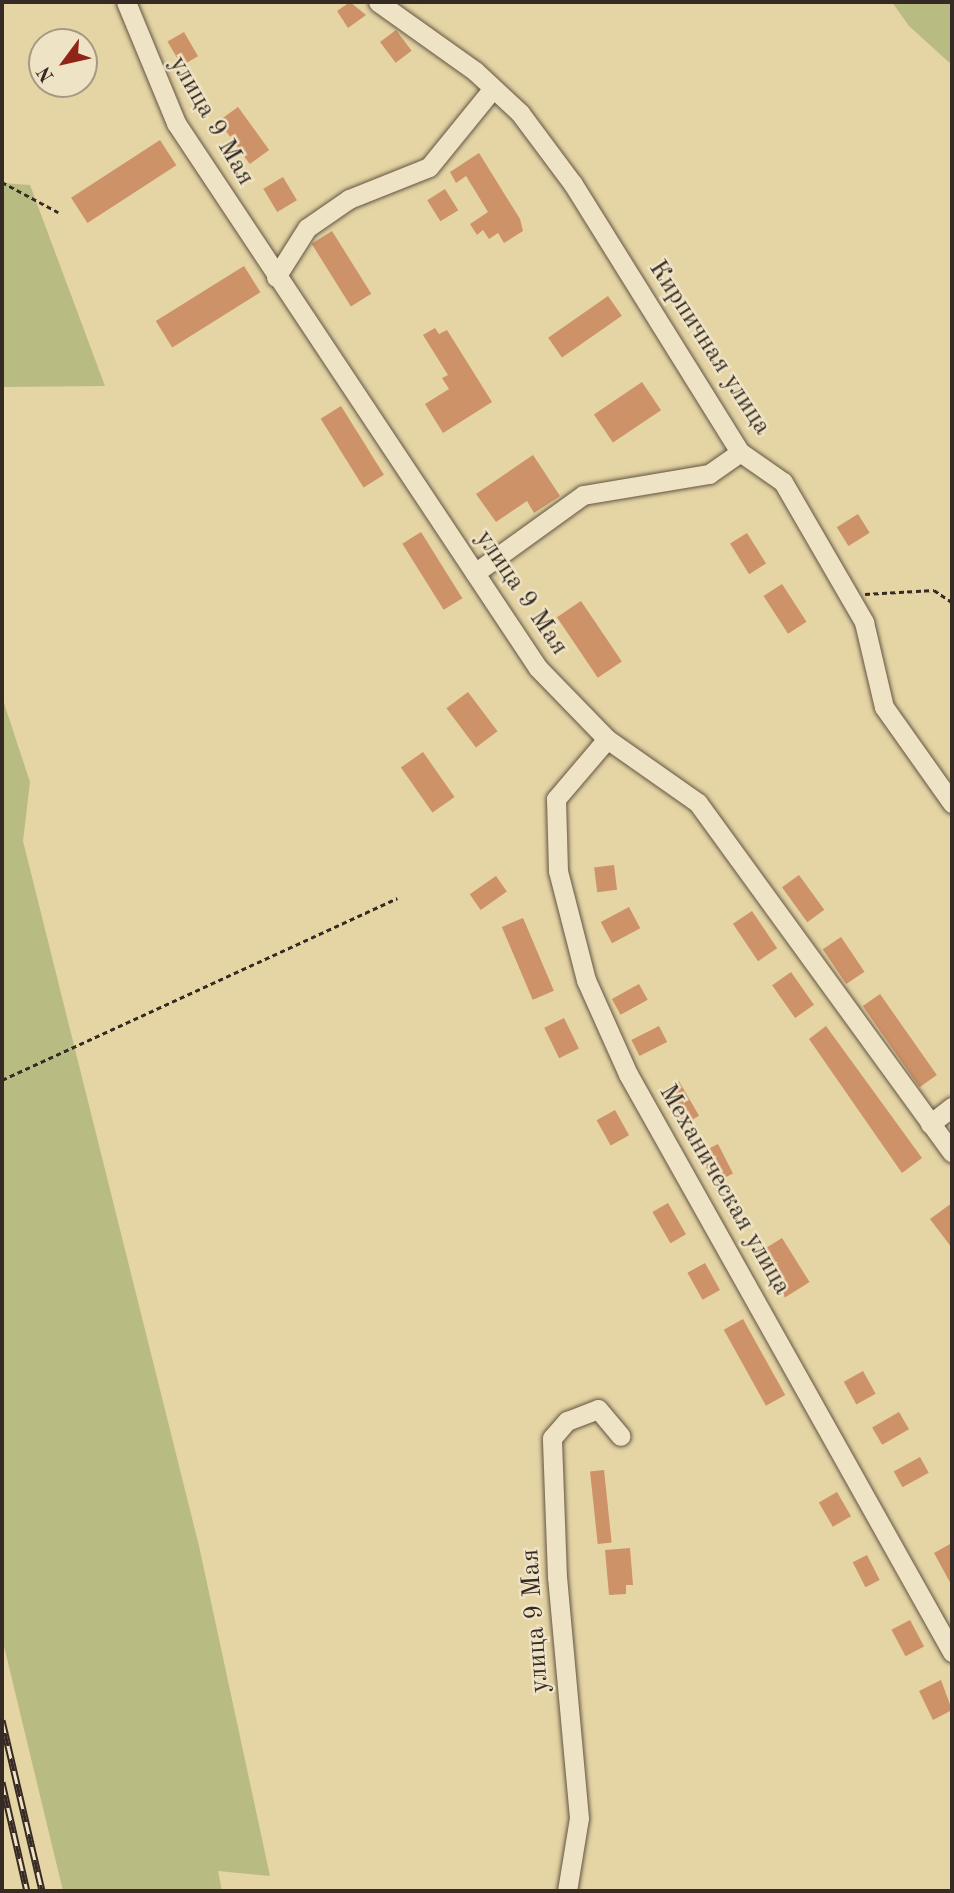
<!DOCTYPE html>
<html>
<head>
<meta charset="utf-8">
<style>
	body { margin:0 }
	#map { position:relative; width:954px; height:1893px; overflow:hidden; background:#e5d4a4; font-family:"Old Standard TT",serif }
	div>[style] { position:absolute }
	.green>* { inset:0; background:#b8bc83 }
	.building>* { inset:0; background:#cd9267; transform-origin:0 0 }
	.path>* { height:2.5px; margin-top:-1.25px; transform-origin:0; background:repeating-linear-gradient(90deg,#362b24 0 5px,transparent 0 8.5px) }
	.roads { filter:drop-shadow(0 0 2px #625544) drop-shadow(0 0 2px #625544) }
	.minor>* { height:19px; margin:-9.5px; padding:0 9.5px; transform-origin:9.5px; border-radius:9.5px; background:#eee3c4 }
	.rail>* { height:7px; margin-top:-3.5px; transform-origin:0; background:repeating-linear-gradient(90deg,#eee3c4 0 13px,#362b24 0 26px); box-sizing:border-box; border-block:2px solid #362b24 }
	span { translate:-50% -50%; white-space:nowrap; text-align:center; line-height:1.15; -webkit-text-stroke:5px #eee3c4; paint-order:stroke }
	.street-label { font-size:26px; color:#362b24 }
	.frame { position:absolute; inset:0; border:4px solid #362b24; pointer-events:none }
	.north { position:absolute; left:28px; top:28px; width:70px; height:70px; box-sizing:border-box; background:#eee3c4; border:2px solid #a49984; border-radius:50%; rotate:237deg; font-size:19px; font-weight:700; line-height:28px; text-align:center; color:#362b24 }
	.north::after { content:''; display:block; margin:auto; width:24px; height:32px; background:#8f2418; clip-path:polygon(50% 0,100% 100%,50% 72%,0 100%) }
</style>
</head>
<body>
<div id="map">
	<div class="green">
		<i style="clip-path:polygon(892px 2px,952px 2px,952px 65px,909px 26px)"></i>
		<i style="clip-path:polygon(2px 183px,30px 185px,105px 386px,2px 387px)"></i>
		<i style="clip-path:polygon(2px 697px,30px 782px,23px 841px,199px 1546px,270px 1876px,218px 1871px,222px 1891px,63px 1891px,2px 1638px)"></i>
	</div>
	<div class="building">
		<i style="clip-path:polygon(350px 2px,366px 15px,348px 28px,337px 11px)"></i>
		<i style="left:396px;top:30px;width:26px;height:20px;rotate:53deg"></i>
		<i style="left:184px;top:32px;width:28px;height:19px;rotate:60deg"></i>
		<i style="left:238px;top:107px;width:53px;height:24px;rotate:54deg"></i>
		<i style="left:160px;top:140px;width:30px;height:106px;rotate:57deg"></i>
		<i style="clip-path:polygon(479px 153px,520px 219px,523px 231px,504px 243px,498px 233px,489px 239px,483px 230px,477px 235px,470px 224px,488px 212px,466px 176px,456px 183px,450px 172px)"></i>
		<i style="left:283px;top:177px;width:27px;height:23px;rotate:59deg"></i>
		<i style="left:445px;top:189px;width:25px;height:21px;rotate:58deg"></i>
		<i style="left:332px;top:231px;width:74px;height:24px;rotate:58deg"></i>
		<i style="left:244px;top:266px;width:31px;height:104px;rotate:58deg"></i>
		<i style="left:608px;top:296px;width:24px;height:73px;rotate:55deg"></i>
		<i style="clip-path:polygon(435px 328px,439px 334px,447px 330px,492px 402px,443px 433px,425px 404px,449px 389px,442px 378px,448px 375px,423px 335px)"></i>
		<i style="left:642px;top:382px;width:34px;height:58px;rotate:56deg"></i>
		<i style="left:341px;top:406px;width:81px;height:24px;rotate:58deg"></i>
		<i style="clip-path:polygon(533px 455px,560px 496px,534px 513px,527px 501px,496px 522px,476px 494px)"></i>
		<i style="left:858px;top:514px;width:22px;height:25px;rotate:58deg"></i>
		<i style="left:421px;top:532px;width:78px;height:22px;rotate:58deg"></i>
		<i style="left:747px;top:533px;width:36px;height:20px;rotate:58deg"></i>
		<i style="left:782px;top:584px;width:45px;height:22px;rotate:57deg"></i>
		<i style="left:581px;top:601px;width:73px;height:29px;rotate:56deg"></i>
		<i style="left:468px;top:692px;width:49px;height:27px;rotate:53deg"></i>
		<i style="left:423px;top:752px;width:55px;height:27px;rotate:55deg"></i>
		<i style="left:614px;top:865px;width:25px;height:20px;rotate:83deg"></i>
		<i style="left:799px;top:875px;width:43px;height:21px;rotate:54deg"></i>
		<i style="left:496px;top:876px;width:19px;height:32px;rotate:55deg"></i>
		<i style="left:629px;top:907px;width:24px;height:32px;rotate:62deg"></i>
		<i style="left:752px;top:911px;width:45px;height:23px;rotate:56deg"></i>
		<i style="left:523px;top:918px;width:79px;height:23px;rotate:67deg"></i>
		<i style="left:841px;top:937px;width:42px;height:22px;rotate:56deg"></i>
		<i style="left:791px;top:972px;width:40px;height:23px;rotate:55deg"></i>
		<i style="left:639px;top:984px;width:18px;height:31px;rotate:61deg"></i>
		<i style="left:880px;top:994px;width:99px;height:21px;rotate:55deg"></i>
		<i style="left:564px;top:1018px;width:34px;height:22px;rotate:64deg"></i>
		<i style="left:659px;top:1026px;width:18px;height:31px;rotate:63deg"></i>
		<i style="clip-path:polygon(826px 1026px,922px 1158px,902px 1173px,809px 1039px)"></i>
		<i style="left:679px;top:1081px;width:40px;height:19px;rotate:60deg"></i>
		<i style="left:615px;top:1110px;width:29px;height:21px;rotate:61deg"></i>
		<i style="left:718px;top:1144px;width:33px;height:21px;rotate:63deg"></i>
		<i style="left:668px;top:1203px;width:36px;height:18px;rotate:60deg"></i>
		<i style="clip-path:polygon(952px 1203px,952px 1248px,930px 1219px)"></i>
		<i style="left:782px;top:1238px;width:52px;height:29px;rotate:58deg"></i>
		<i style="left:705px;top:1263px;width:31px;height:20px;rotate:61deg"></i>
		<i style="left:743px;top:1319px;width:87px;height:22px;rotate:61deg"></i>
		<i style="left:863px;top:1371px;width:26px;height:22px;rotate:61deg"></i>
		<i style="left:899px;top:1412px;width:20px;height:31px;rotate:60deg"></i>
		<i style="left:920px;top:1457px;width:18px;height:30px;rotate:61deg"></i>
		<i style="left:604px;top:1470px;width:73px;height:14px;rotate:84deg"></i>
		<i style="left:837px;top:1492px;width:28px;height:21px;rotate:60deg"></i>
		<i style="clip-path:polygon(952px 1543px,952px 1586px,934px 1553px)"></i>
		<i style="clip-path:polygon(630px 1548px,633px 1585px,626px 1585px,626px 1594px,609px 1595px,605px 1550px)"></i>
		<i style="left:867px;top:1555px;width:28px;height:16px;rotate:63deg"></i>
		<i style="left:910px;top:1620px;width:30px;height:21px;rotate:62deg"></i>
		<i style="clip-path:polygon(941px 1680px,952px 1710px,933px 1720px,919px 1691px)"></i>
	</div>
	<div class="path">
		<i style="left:2px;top:182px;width:64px;rotate:28.2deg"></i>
		<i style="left:865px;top:594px;width:69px;rotate:-3.3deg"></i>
		<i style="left:934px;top:590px;width:22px;rotate:34deg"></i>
		<i style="left:2px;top:1080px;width:435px;rotate:-24.7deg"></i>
	</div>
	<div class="roads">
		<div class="minor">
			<i style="left:126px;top:2px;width:131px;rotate:67.5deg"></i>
			<i style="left:176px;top:123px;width:654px;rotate:56.41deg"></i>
			<i style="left:538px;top:668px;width:99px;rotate:45.8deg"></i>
			<i style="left:607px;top:739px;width:111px;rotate:35.1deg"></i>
			<i style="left:698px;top:803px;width:432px;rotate:54deg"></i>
			<i style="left:378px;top:2px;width:119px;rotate:35.4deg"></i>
			<i style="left:475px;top:71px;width:62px;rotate:43deg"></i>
			<i style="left:520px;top:113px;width:89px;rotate:53.3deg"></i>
			<i style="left:573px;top:184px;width:316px;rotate:58.1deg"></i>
			<i style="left:740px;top:452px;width:52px;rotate:34.9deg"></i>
			<i style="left:783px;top:482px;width:162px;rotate:59.9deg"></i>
			<i style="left:864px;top:622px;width:87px;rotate:76.8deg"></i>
			<i style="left:884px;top:707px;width:118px;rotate:54.7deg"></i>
			<i style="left:276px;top:277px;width:58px;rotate:-57.7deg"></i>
			<i style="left:307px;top:228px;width:51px;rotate:-34.6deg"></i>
			<i style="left:349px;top:199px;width:86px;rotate:-21.8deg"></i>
			<i style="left:429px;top:167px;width:97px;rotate:-50.9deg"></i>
			<i style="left:475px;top:573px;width:133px;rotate:-35.8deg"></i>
			<i style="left:583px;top:495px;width:128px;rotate:-9.5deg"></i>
			<i style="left:709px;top:474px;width:38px;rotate:-35deg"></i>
			<i style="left:607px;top:739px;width:79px;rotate:130.4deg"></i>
			<i style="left:556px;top:799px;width:72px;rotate:88.4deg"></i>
			<i style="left:558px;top:871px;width:113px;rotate:75.6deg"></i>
			<i style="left:586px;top:980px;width:103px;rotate:65.9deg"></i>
			<i style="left:628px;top:1074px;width:663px;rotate:60.73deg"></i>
			<i style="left:930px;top:1124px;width:28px;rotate:-38deg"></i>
			<i style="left:567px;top:1891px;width:74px;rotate:-80.7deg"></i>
			<i style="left:579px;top:1818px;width:242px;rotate:-95.2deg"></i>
			<i style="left:557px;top:1577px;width:139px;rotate:-92.1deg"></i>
			<i style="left:552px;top:1438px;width:23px;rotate:-49deg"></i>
			<i style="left:567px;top:1421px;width:33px;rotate:-21deg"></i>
			<i style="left:598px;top:1409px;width:35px;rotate:50deg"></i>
		</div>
	</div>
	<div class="rail">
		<i style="left:2px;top:1720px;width:176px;rotate:76.8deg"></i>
		<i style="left:2px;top:1782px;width:112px;rotate:77.1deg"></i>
	</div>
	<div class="street-label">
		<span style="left:211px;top:121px;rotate:60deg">улица 9 Мая</span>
		<span style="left:709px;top:348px;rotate:57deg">Кирпичная улица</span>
		<span style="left:521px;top:593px;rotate:56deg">улица 9 Мая</span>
		<span style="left:724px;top:1190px;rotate:60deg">Механическая улица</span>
		<span style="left:536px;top:1621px;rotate:-94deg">улица 9 Мая</span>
	</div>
	<div class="frame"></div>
	<div class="north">N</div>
</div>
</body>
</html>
